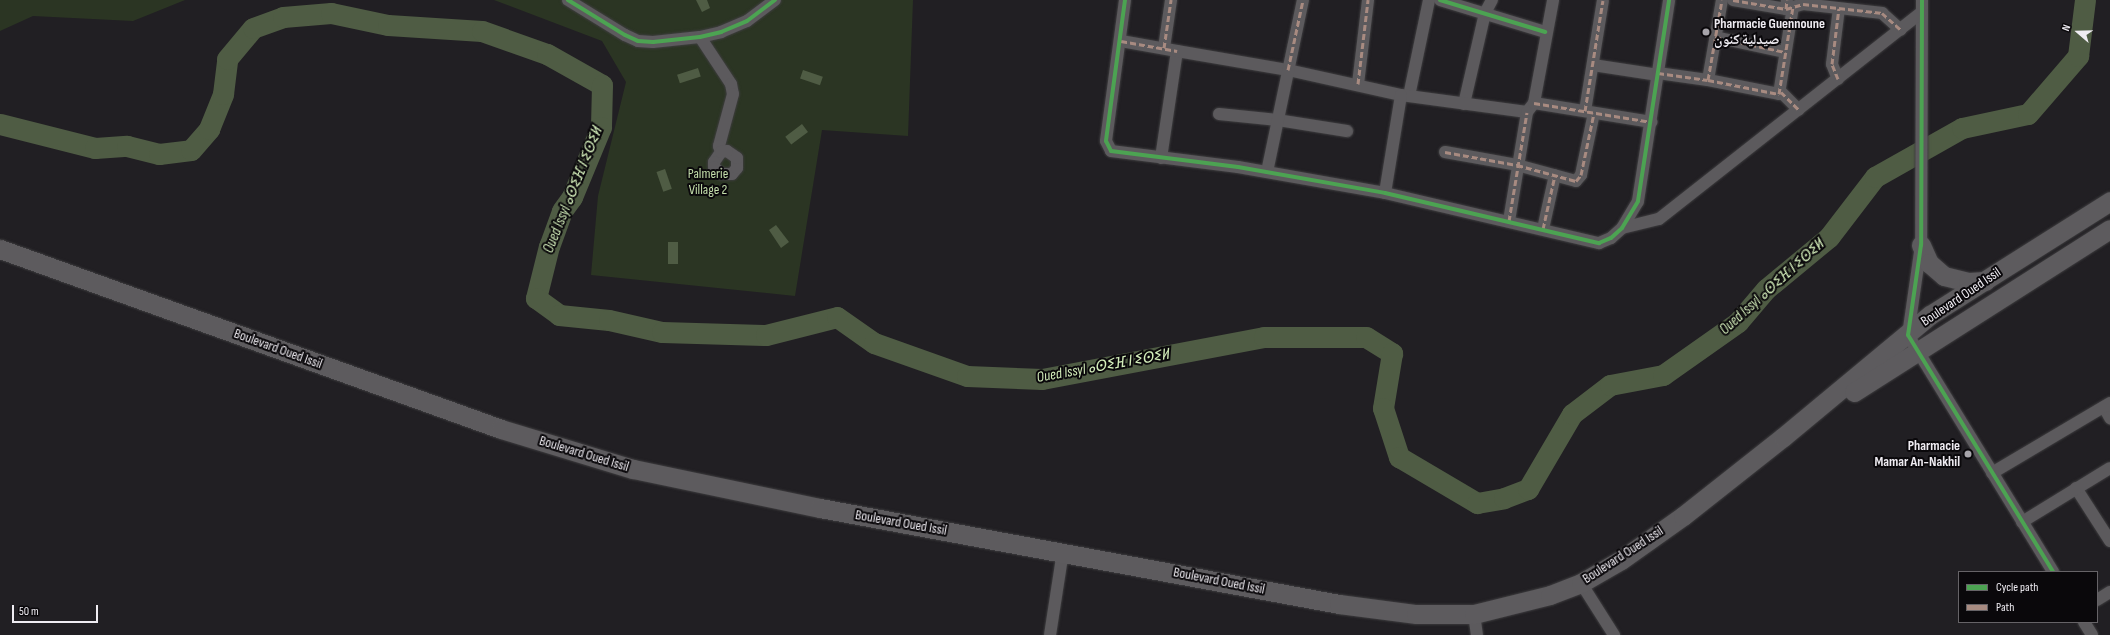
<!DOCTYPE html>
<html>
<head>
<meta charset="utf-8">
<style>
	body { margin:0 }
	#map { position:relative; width:2110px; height:635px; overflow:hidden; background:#211f23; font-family:"Sofia Sans Condensed","Noto Naskh Arabic","Noto Sans Tifinagh",sans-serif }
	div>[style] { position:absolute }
	.green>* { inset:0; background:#2b3523 }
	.water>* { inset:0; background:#4f5c44; transform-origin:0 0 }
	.river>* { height:21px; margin:-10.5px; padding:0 10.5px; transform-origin:10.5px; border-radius:10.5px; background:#4f5c44 }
	.roads { filter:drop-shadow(0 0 1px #3e3d3f) drop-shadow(0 0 1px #3e3d3f) }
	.street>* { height:12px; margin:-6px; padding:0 6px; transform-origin:6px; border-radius:6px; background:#5c5a5d }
	.primary>* { height:19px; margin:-9.5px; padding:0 9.5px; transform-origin:9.5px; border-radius:9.5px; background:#5d5b5e }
	.quiet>* { height:3px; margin-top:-1.5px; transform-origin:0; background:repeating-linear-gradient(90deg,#a88b81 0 6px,transparent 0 9px) }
	.cycleway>* { height:4px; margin:-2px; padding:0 2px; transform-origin:2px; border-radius:2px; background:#4ca352 }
	.dots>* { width:11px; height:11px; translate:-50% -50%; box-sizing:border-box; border:2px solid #0a080b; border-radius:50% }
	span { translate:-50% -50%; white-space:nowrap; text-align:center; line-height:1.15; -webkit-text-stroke:4px #0a080b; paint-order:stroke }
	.poi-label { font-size:14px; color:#efecf2; font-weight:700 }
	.left { translate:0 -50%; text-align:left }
	.right { translate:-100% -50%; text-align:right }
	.park-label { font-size:14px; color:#c4deab }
	.street-label { font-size:14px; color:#efecf2 }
	.water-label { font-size:15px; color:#d4eebb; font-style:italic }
	.legend { position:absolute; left:1958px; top:571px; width:140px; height:52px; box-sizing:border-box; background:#0a080b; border:1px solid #666367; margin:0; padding:5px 7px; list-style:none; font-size:12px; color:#efecf2 }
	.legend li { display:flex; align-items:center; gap:8px; height:20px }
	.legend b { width:20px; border:1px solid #666367 }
	.north { position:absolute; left:2058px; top:12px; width:40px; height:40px; -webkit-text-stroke:3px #0a080b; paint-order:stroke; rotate:290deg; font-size:11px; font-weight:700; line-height:16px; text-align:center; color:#efecf2 }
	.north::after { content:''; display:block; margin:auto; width:14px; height:18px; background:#efecf2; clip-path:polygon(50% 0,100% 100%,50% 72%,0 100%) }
	.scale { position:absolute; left:12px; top:605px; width:86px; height:18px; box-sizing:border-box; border:2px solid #efecf2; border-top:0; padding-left:5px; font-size:12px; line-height:14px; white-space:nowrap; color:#efecf2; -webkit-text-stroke:3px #0a080b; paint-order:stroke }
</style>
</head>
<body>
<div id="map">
	<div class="green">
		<i style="clip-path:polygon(0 0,185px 0,133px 21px,33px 16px,0 31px)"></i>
		<i style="clip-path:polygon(494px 0,913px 0,908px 136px,822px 130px,795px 296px,591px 275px,598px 196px,626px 82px,602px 41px)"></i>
	</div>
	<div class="water">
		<i style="clip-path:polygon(696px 0,707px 0,710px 8px,702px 12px)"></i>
		<i style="left:698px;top:68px;width:9px;height:22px;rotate:72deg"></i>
		<i style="left:803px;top:70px;width:21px;height:9px;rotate:19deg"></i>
		<i style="left:802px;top:124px;width:10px;height:21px;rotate:53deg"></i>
		<i style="left:665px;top:169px;width:21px;height:9px;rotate:71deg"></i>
		<i style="clip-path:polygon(776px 225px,789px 242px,781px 248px,769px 230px)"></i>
		<i style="left:678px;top:242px;width:22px;height:10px;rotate:90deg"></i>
	</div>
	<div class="river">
		<i style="left:0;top:124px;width:98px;rotate:14.2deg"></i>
		<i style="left:95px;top:148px;width:32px;rotate:-4deg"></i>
		<i style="left:127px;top:146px;width:33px;rotate:14deg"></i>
		<i style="left:159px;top:154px;width:32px;rotate:-7deg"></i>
		<i style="left:191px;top:150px;width:28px;rotate:-49deg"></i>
		<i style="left:209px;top:129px;width:38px;rotate:-68deg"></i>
		<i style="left:223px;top:94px;width:35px;rotate:-83deg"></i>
		<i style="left:227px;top:59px;width:40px;rotate:-50deg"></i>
		<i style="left:253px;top:28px;width:32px;rotate:-20deg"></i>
		<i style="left:283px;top:17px;width:48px;rotate:-4.8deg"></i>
		<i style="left:331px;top:13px;width:58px;rotate:11.9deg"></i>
		<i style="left:388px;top:25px;width:94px;rotate:3.7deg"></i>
		<i style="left:482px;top:31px;width:69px;rotate:19.5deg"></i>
		<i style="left:547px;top:54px;width:63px;rotate:29.4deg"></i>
		<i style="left:602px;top:85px;width:42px;rotate:91.4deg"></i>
		<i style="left:601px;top:127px;width:76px;rotate:112.5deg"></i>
		<i style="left:572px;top:197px;width:17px;rotate:126deg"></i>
		<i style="left:562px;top:211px;width:37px;rotate:110deg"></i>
		<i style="left:549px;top:246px;width:54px;rotate:104deg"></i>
		<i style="left:536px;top:298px;width:29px;rotate:36deg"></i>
		<i style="left:559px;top:315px;width:50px;rotate:5.7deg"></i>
		<i style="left:609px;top:320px;width:54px;rotate:12.8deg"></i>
		<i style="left:662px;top:332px;width:104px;rotate:1.7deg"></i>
		<i style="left:766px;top:335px;width:73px;rotate:-14.2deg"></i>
		<i style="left:837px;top:317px;width:45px;rotate:35.1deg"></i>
		<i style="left:874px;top:343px;width:99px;rotate:19.5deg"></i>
		<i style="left:967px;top:376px;width:75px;rotate:2.3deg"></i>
		<i style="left:1042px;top:379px;width:226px;rotate:-10.7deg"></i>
		<i style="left:1264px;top:337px;width:102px"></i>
		<i style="left:1366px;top:337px;width:31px;rotate:32deg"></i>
		<i style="left:1392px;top:353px;width:56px;rotate:99.3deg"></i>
		<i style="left:1383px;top:408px;width:52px;rotate:71.9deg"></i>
		<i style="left:1399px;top:457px;width:91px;rotate:30.5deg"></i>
		<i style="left:1477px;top:503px;width:27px;rotate:-10deg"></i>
		<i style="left:1504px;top:498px;width:26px;rotate:-21deg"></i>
		<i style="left:1528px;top:489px;width:87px;rotate:-59.6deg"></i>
		<i style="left:1572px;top:414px;width:48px;rotate:-37.3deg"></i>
		<i style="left:1610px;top:385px;width:54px;rotate:-10.7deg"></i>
		<i style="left:1663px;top:375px;width:92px;rotate:-35.2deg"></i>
		<i style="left:1738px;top:322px;width:43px;rotate:-49.7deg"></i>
		<i style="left:1766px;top:289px;width:82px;rotate:-39.5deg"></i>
		<i style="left:1829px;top:237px;width:76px;rotate:-52.5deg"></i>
		<i style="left:1875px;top:177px;width:100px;rotate:-29.4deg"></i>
		<i style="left:1962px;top:128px;width:67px;rotate:-12deg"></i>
		<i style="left:2028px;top:114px;width:77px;rotate:-49.2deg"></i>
		<i style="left:2078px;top:56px;width:56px;rotate:-82.9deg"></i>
	</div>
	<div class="roads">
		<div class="street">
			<i style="left:568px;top:0;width:67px;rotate:31.6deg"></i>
			<i style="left:625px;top:35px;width:14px;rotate:25deg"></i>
			<i style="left:638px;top:41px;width:15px;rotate:4deg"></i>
			<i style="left:653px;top:42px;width:47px;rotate:-6.1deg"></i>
			<i style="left:700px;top:37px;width:22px;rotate:-13deg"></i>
			<i style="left:721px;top:32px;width:28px;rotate:-23deg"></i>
			<i style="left:747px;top:21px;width:35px;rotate:-37deg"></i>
			<i style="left:1125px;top:0;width:142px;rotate:97.7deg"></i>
			<i style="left:1106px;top:141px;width:11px;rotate:63deg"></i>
			<i style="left:1111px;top:151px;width:128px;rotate:7.2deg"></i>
			<i style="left:1238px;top:167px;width:149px;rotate:10deg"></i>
			<i style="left:1385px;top:193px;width:220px;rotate:13.2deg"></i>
			<i style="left:1599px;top:243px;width:13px;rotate:-23deg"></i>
			<i style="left:1611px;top:238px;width:15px;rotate:-42deg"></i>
			<i style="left:1622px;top:228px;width:31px;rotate:-59deg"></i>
			<i style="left:1638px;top:201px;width:203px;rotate:-81.2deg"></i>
			<i style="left:1440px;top:0;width:110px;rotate:16.9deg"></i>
			<i style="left:1733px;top:0;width:54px;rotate:9.6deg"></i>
			<i style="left:1786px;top:9px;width:9px;rotate:-84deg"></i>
			<i style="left:1922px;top:0;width:245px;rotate:90.2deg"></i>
			<i style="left:1921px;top:245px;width:91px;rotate:98.2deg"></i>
			<i style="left:1908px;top:335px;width:278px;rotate:58.5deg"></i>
			<i style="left:1786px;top:9px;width:18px;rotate:-16deg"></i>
			<i style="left:1803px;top:4px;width:80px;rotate:6.5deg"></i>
			<i style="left:1882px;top:13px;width:25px;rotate:42deg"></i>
			<i style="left:700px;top:37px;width:56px;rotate:56.6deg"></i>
			<i style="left:731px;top:84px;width:10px;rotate:79deg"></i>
			<i style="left:733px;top:94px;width:54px;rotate:105.1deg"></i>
			<i style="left:719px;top:146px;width:6px;rotate:72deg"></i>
			<i style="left:721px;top:152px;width:12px;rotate:125deg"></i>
			<i style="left:714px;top:162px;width:5px;rotate:90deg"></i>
			<i style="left:714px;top:167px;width:10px;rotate:45deg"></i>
			<i style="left:721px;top:174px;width:11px"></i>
			<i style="left:732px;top:174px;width:8px;rotate:-50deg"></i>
			<i style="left:737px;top:168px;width:10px;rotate:-90deg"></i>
			<i style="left:737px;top:158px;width:12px;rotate:-145deg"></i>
			<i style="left:727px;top:151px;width:6px;rotate:171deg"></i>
			<i style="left:1715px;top:37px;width:72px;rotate:12.1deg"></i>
			<i style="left:1121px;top:41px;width:57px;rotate:10.1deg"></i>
			<i style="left:1164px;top:48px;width:49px;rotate:-81.7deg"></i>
			<i style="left:1593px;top:65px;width:66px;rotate:8.7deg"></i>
			<i style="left:1658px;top:73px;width:50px;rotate:8deg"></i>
			<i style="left:1708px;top:80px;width:81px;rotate:-80.1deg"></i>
			<i style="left:1838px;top:79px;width:16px;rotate:-112deg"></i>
			<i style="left:1832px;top:64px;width:56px;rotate:-82.9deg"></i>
			<i style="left:1708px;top:80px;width:72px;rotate:11.2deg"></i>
			<i style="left:1779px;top:94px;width:88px;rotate:-80.9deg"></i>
			<i style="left:1358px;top:84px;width:85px;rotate:-83.2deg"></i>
			<i style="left:1781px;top:92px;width:25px;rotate:45deg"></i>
			<i style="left:1409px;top:96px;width:98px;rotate:-78.2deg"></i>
			<i style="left:1534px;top:103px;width:119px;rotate:9.2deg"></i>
			<i style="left:1464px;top:104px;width:93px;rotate:-77deg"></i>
			<i style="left:1485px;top:13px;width:15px;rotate:-62deg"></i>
			<i style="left:1585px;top:111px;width:112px;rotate:-80.8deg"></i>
			<i style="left:1219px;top:114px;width:59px;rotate:5.8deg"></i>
			<i style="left:1278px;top:120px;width:70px;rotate:9.1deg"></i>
			<i style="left:1445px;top:152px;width:73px;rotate:10.2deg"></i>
			<i style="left:1517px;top:165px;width:61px;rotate:15.2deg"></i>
			<i style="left:1576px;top:181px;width:8px;rotate:-50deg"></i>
			<i style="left:1581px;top:175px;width:63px;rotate:-78.2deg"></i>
			<i style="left:1161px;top:158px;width:108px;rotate:-81.5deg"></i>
			<i style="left:1177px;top:51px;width:113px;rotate:9.7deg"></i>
			<i style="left:1288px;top:70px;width:116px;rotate:12.5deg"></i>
			<i style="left:1401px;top:95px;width:127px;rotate:7.7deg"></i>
			<i style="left:1267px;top:172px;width:176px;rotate:-78.2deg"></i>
			<i style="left:1385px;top:193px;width:99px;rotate:-80.7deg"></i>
			<i style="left:1509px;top:221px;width:110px;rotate:-80.6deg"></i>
			<i style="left:1527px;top:112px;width:11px;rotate:-52deg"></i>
			<i style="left:1534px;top:103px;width:105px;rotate:-79.5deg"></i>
			<i style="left:1622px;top:228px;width:38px;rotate:-14deg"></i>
			<i style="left:1659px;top:219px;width:333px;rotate:-38.2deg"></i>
			<i style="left:1543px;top:229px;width:55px;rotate:-77.5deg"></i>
			<i style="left:2104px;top:407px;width:13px;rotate:61deg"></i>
			<i style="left:1992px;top:473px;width:137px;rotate:-30.7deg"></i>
			<i style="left:2076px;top:488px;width:63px;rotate:57.3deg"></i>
			<i style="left:2022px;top:522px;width:103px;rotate:-31.5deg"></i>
			<i style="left:1581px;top:583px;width:62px;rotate:57.6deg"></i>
			<i style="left:2097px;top:600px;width:15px;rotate:-32deg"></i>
			<i style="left:1474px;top:614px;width:21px;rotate:82deg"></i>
			<i style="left:2084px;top:622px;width:15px;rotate:58deg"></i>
			<i style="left:1050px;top:635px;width:85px;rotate:-81.2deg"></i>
		</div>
		<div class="primary">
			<i style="left:1921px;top:245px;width:20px;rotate:66deg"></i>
			<i style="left:1929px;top:263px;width:20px;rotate:41deg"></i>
			<i style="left:1944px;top:276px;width:25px;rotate:14deg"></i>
			<i style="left:1968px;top:282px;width:17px;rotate:-3deg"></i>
			<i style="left:0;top:249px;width:532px;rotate:19.76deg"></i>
			<i style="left:501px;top:429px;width:138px;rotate:16.9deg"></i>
			<i style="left:633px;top:469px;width:191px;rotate:11.8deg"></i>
			<i style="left:820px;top:508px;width:528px;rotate:10.48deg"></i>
			<i style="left:1339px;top:604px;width:78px;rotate:7.4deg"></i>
			<i style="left:1416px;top:614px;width:58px"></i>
			<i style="left:1474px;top:614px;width:78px;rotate:-14deg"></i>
			<i style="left:1550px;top:595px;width:33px;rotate:-21deg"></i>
			<i style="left:1581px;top:583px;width:46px;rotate:-29.9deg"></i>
			<i style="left:1621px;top:560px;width:76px;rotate:-35.4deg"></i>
			<i style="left:1683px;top:516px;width:127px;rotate:-38.3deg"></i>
			<i style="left:1783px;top:437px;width:191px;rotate:-39.7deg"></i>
			<i style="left:1930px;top:315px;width:213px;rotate:-32.3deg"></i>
			<i style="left:1854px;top:392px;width:303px;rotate:-32.5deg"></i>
		</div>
	</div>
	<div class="quiet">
		<i style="left:1733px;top:0;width:54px;rotate:9.6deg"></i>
		<i style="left:1786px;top:9px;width:9px;rotate:-84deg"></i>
		<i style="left:1786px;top:9px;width:18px;rotate:-16deg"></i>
		<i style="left:1803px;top:4px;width:80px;rotate:6.5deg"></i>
		<i style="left:1882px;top:13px;width:25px;rotate:42deg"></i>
		<i style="left:1715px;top:37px;width:72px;rotate:12.1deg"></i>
		<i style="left:1121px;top:41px;width:57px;rotate:10.1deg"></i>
		<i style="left:1164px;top:48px;width:49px;rotate:-81.7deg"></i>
		<i style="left:1288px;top:70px;width:72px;rotate:-77.9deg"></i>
		<i style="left:1658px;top:73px;width:50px;rotate:8deg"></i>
		<i style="left:1708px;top:80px;width:81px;rotate:-80.1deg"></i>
		<i style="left:1838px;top:79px;width:16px;rotate:-112deg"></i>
		<i style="left:1832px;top:64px;width:56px;rotate:-82.9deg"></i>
		<i style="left:1708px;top:80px;width:72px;rotate:11.2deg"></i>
		<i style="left:1779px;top:94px;width:88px;rotate:-80.9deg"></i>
		<i style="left:1358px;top:84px;width:85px;rotate:-83.2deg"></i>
		<i style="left:1781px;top:92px;width:25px;rotate:45deg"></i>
		<i style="left:1534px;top:103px;width:119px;rotate:9.2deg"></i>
		<i style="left:1585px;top:111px;width:112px;rotate:-80.8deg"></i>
		<i style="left:1445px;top:152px;width:73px;rotate:10.2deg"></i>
		<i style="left:1517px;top:165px;width:61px;rotate:15.2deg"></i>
		<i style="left:1576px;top:181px;width:8px;rotate:-50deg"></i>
		<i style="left:1581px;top:175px;width:63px;rotate:-78.2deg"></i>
		<i style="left:1509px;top:221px;width:110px;rotate:-80.6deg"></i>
		<i style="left:1543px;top:229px;width:55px;rotate:-77.5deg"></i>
	</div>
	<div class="cycleway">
		<i style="left:568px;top:0;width:67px;rotate:31.6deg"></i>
		<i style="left:625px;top:35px;width:14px;rotate:25deg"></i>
		<i style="left:638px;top:41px;width:15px;rotate:4deg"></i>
		<i style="left:653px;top:42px;width:47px;rotate:-6.1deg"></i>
		<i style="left:700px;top:37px;width:22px;rotate:-13deg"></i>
		<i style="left:721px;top:32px;width:28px;rotate:-23deg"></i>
		<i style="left:747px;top:21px;width:35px;rotate:-37deg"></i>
		<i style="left:1125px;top:0;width:142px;rotate:97.7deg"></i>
		<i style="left:1106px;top:141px;width:11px;rotate:63deg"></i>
		<i style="left:1111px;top:151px;width:128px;rotate:7.2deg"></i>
		<i style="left:1238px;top:167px;width:149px;rotate:10deg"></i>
		<i style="left:1385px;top:193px;width:220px;rotate:13.2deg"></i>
		<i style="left:1599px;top:243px;width:13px;rotate:-23deg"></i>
		<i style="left:1611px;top:238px;width:15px;rotate:-42deg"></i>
		<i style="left:1622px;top:228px;width:31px;rotate:-59deg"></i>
		<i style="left:1638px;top:201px;width:203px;rotate:-81.2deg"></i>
		<i style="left:1440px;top:0;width:110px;rotate:16.9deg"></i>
		<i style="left:1922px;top:0;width:245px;rotate:90.2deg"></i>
		<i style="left:1921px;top:245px;width:91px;rotate:98.2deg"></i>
		<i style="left:1908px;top:335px;width:278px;rotate:58.5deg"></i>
	</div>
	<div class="dots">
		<i style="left:1706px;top:32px;background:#a7a4aa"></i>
		<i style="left:1968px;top:454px;background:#a7a4aa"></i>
	</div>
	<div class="poi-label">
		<span class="left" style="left:1714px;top:32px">Pharmacie Guennoune<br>صيدلية كنون</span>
		<span class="right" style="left:1960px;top:454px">Pharmacie<br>Mamar An-Nakhil</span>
	</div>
	<div class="park-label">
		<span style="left:708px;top:182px">Palmerie<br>Village 2</span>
	</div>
	<div class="street-label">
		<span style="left:1961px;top:297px;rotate:-34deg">Boulevard Oued Issil</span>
		<span style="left:278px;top:349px;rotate:20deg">Boulevard Oued Issil</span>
		<span style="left:584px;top:454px;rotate:17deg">Boulevard Oued Issil</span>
		<span style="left:901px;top:523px;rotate:10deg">Boulevard Oued Issil</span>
		<span style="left:1623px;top:555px;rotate:-33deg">Boulevard Oued Issil</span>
		<span style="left:1219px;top:581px;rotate:11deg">Boulevard Oued Issil</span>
	</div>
	<div class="water-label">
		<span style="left:573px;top:190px;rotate:-68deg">Oued Issyl ⴰⵙⵉⴼ ⵏ ⵉⵙⵉⵍ</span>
		<span style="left:1772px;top:287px;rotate:-42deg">Oued Issyl ⴰⵙⵉⴼ ⵏ ⵉⵙⵉⵍ</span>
		<span style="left:1103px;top:366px;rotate:-10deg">Oued Issyl ⴰⵙⵉⴼ ⵏ ⵉⵙⵉⵍ</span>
	</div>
	<ul class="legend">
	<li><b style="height:5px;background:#4ca352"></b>Cycle path</li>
	<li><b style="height:5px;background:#a88b81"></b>Path</li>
	</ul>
	<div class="north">N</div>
	<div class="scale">50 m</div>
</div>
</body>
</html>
